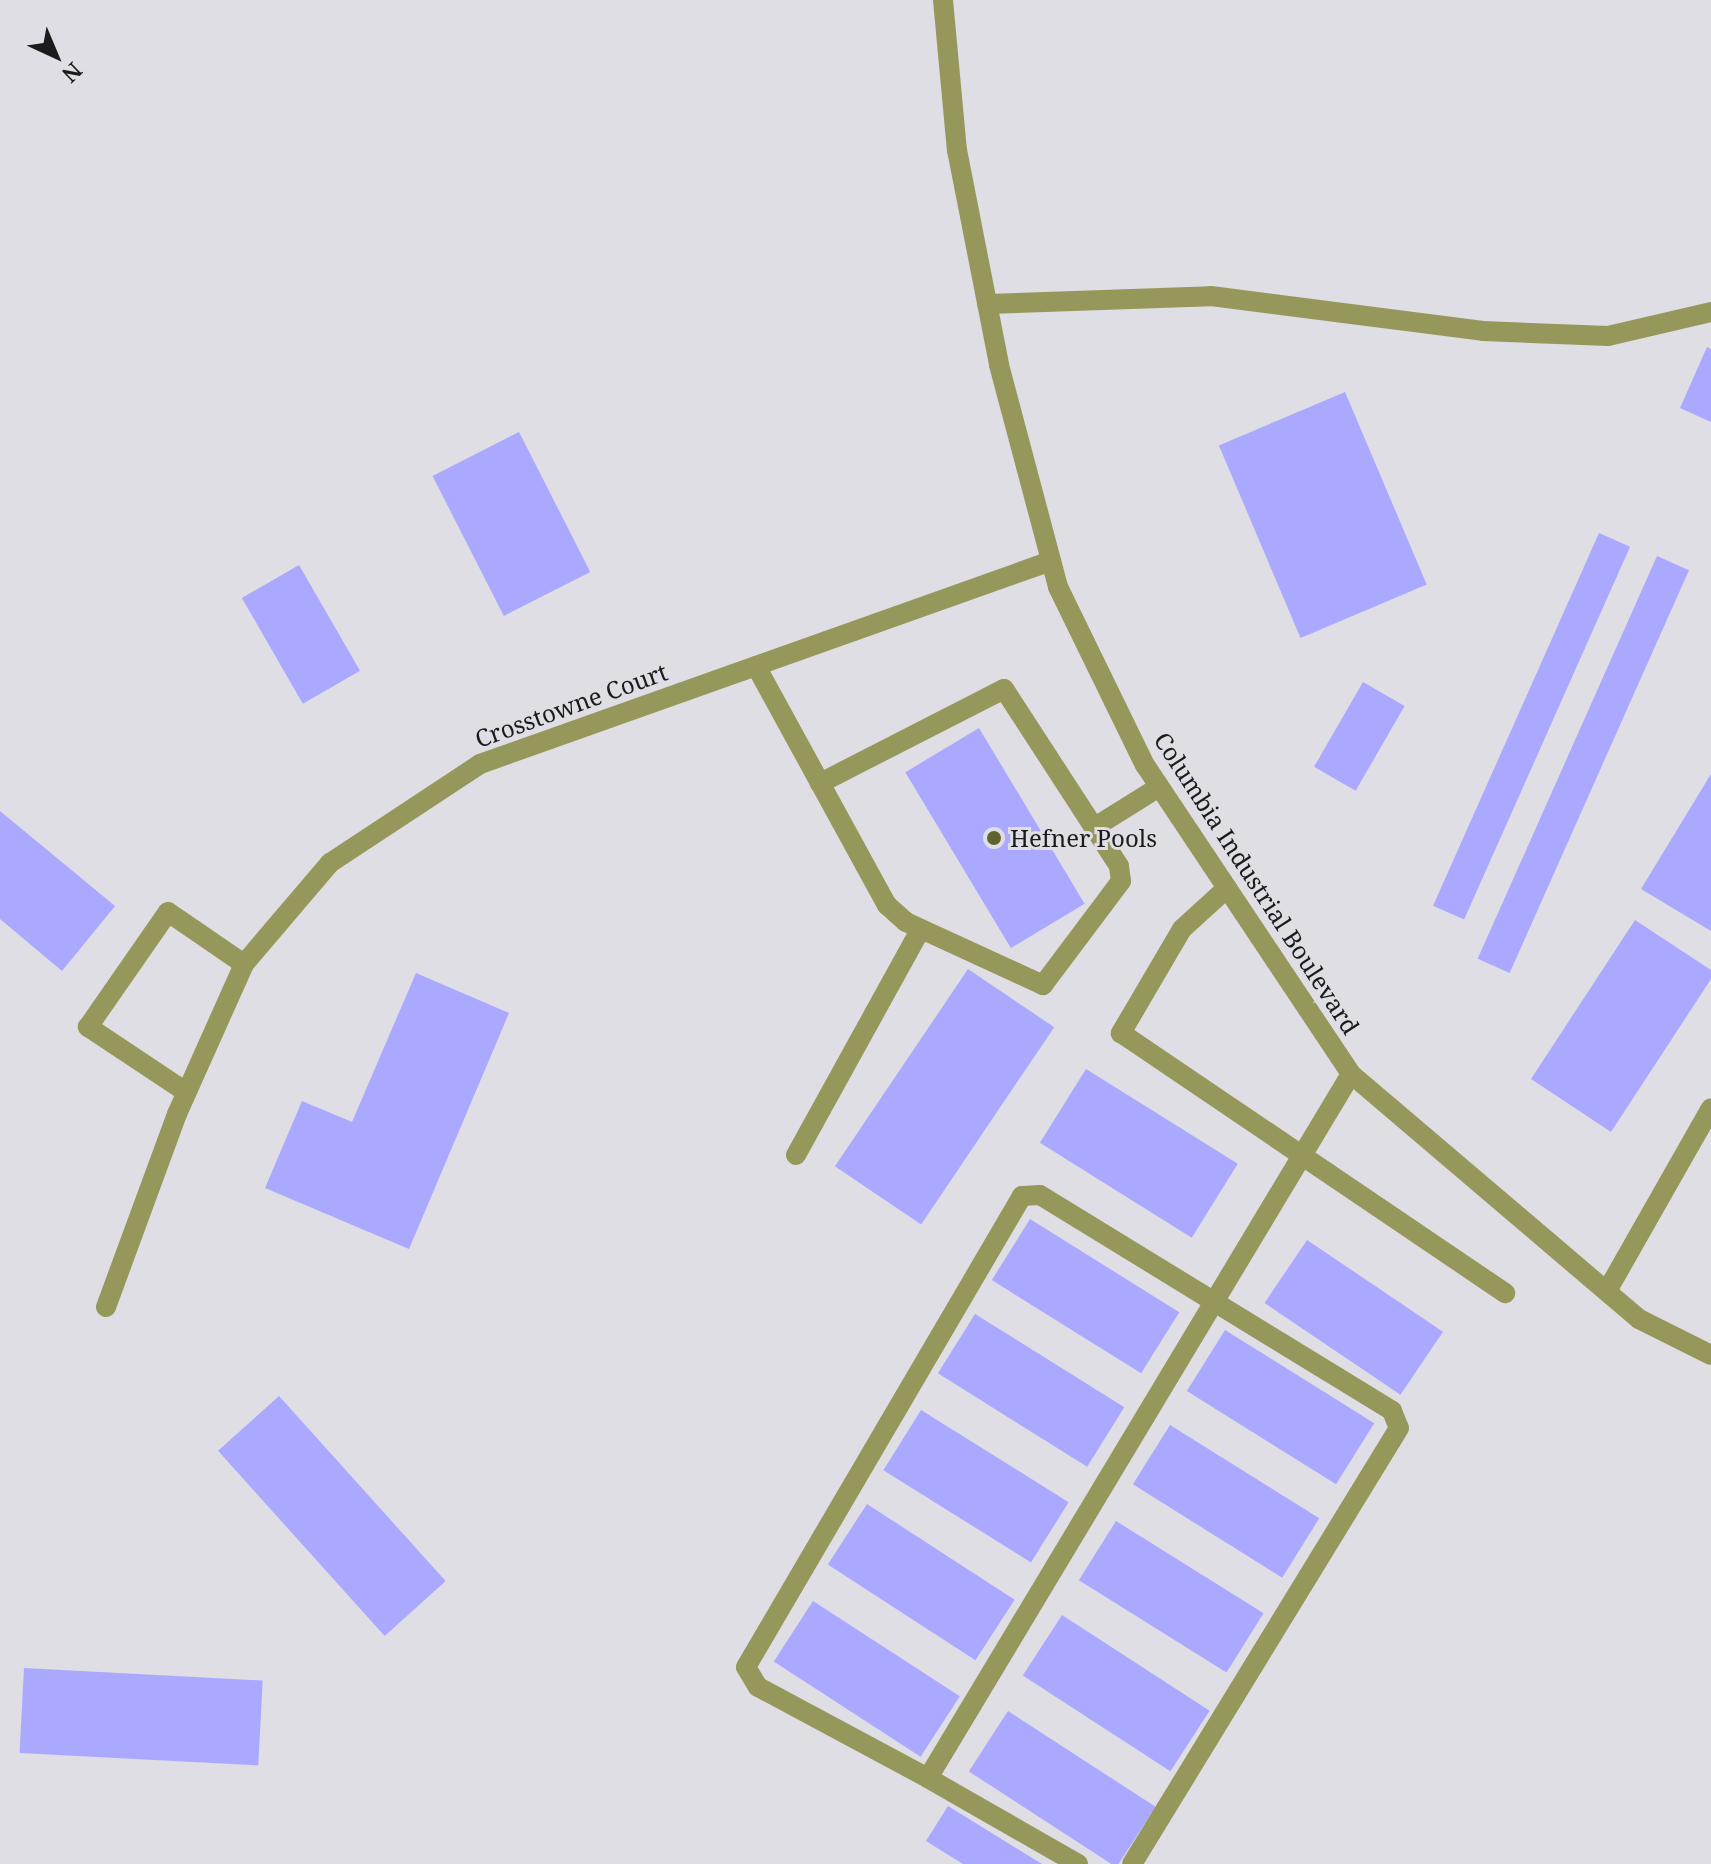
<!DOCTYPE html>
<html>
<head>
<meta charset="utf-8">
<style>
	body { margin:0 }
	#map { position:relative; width:1711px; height:1864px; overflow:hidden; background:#dedee4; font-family:"Noto Serif",serif }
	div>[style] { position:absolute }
	.building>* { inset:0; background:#aba8ff; transform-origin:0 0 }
	.minor>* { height:20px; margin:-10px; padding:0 10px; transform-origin:10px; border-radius:10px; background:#96985b }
	.dots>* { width:22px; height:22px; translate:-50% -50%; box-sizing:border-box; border:4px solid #dedee4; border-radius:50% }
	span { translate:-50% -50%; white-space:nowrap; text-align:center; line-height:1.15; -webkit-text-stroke:6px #dedee4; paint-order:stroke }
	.street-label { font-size:24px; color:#1b1b1d }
	.poi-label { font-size:24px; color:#1b1b1d }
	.left { translate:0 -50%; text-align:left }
	.north { position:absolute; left:16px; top:16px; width:80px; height:80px; -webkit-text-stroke:6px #dedee4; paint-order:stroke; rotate:136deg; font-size:22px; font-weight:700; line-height:32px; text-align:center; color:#1b1b1d }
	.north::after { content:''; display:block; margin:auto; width:28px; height:36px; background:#1b1b1d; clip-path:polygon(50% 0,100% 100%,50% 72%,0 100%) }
</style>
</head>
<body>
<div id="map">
	<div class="building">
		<i style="clip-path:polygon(1707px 347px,1711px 349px,1711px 422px,1680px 408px)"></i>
		<i style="left:1345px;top:392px;width:209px;height:137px;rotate:67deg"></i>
		<i style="left:519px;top:432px;width:157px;height:97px;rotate:63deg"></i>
		<i style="left:1599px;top:533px;width:34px;height:408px;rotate:24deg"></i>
		<i style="left:1657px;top:556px;width:35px;height:441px;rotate:24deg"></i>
		<i style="left:299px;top:565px;width:122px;height:66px;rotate:60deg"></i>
		<i style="left:1363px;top:682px;width:48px;height:98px;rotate:30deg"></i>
		<i style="left:979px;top:728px;width:205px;height:86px;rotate:59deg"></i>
		<i style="clip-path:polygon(1711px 774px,1711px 931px,1641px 889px)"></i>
		<i style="clip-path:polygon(0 811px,115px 906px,62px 971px,0 919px)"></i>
		<i style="clip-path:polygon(1635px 920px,1711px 970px,1711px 979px,1611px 1132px,1531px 1079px)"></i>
		<i style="left:968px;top:969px;width:104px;height:238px;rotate:34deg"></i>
		<i style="clip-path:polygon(416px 973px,509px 1013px,409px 1249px,265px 1188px,302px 1101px,352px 1122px)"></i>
		<i style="left:1086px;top:1069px;width:179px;height:87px;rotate:32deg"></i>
		<i style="left:1030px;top:1219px;width:176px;height:72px;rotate:32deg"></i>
		<i style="left:1307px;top:1240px;width:164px;height:76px;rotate:34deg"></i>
		<i style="left:975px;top:1314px;width:176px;height:70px;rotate:32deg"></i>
		<i style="left:1225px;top:1330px;width:176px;height:72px;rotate:32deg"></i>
		<i style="left:279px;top:1396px;width:249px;height:82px;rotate:48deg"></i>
		<i style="left:921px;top:1410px;width:174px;height:71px;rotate:32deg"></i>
		<i style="left:1170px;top:1425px;width:176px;height:70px;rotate:32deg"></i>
		<i style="left:867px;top:1504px;width:176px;height:72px;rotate:33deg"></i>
		<i style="left:1116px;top:1521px;width:174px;height:70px;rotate:32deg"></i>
		<i style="left:813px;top:1601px;width:175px;height:72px;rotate:33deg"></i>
		<i style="left:1062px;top:1615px;width:176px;height:72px;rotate:33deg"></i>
		<i style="left:24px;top:1668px;width:239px;height:85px;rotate:3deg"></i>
		<i style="left:1008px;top:1711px;width:176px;height:72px;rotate:33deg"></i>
		<i style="clip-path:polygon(948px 1806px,1042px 1864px,963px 1864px,926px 1841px)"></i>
	</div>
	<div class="minor">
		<i style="left:943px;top:0;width:151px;rotate:84.7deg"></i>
		<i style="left:957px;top:150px;width:219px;rotate:78.9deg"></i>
		<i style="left:999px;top:365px;width:230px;rotate:75.1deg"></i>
		<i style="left:1058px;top:587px;width:198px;rotate:64deg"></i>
		<i style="left:1145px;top:765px;width:371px;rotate:56.3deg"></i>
		<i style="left:1351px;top:1074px;width:378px;rotate:40.4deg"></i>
		<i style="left:1639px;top:1319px;width:80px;rotate:26.6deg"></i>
		<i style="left:987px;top:304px;width:224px;rotate:-2deg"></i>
		<i style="left:1211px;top:296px;width:274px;rotate:7.3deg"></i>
		<i style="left:1483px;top:331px;width:125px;rotate:2.3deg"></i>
		<i style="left:1608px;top:336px;width:106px;rotate:-13.1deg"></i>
		<i style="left:756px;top:666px;width:273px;rotate:61.3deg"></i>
		<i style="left:887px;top:905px;width:25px;rotate:42deg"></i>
		<i style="left:906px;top:922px;width:151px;rotate:24.7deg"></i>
		<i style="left:1043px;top:985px;width:130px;rotate:-53.1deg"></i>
		<i style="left:1121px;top:881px;width:15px;rotate:-98deg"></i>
		<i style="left:1119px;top:866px;width:211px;rotate:-123deg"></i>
		<i style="left:1004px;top:689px;width:207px;rotate:152.9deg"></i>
		<i style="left:1095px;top:827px;width:75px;rotate:-32deg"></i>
		<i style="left:1227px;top:888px;width:61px;rotate:137.7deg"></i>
		<i style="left:1182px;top:929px;width:121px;rotate:120.4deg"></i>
		<i style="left:1121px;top:1033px;width:464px;rotate:34.1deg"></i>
		<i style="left:186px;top:1092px;width:118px;rotate:-146.4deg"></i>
		<i style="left:88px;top:1027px;width:140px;rotate:-55.2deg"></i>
		<i style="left:168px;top:912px;width:92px;rotate:34.4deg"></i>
		<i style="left:796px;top:1155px;width:258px;rotate:-61.1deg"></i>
		<i style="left:1607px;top:1291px;width:210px;rotate:-60.4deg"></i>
		<i style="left:106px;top:1307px;width:206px;rotate:-69.8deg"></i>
		<i style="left:177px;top:1114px;width:164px;rotate:-65.9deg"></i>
		<i style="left:244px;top:964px;width:133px;rotate:-49.6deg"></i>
		<i style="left:330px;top:863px;width:180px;rotate:-33.4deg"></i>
		<i style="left:480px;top:764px;width:606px;rotate:-19.57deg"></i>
		<i style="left:928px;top:1778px;width:193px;rotate:-151.8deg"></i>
		<i style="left:758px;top:1687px;width:23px;rotate:-121deg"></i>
		<i style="left:746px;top:1667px;width:546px;rotate:-59.63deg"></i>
		<i style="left:1022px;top:1196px;width:18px;rotate:-3deg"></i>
		<i style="left:1040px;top:1195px;width:413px;rotate:31.5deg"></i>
		<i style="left:1392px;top:1411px;width:18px;rotate:68deg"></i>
		<i style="left:1399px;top:1428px;width:511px;rotate:121.48deg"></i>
		<i style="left:1078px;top:1864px;width:173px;rotate:-150.2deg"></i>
		<i style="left:928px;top:1778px;width:821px;rotate:-59deg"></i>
	</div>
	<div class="dots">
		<i style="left:994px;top:838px;background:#60622f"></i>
	</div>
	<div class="street-label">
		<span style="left:571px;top:705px;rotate:-20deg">Crosstowne Court</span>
		<span style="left:1257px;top:883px;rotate:57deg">Columbia Industrial Boulevard</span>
	</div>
	<div class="poi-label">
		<span class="left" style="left:1010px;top:838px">Hefner Pools</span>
	</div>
	<div class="north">N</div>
</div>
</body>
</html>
